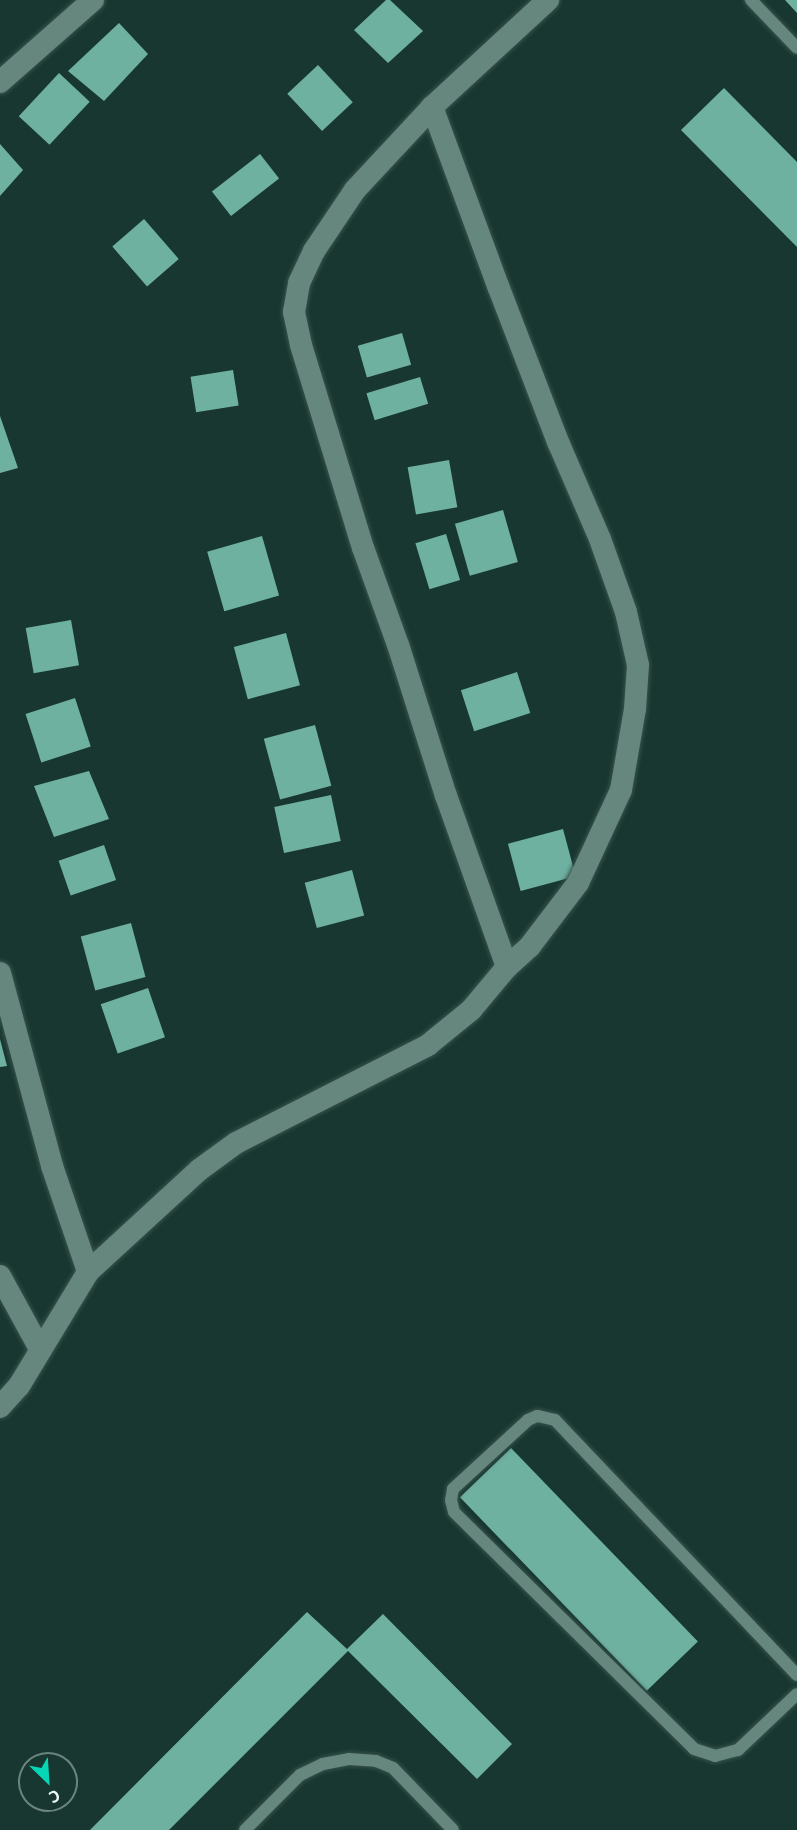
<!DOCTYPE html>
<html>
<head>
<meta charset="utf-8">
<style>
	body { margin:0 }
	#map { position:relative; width:797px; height:1830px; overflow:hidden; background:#183730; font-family:"Open Sans",sans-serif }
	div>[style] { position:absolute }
	.building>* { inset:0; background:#6fb1a1; transform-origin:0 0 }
	.roads { filter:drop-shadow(0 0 2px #37534d) drop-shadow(0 0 2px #37534d) }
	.service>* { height:12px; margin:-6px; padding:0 6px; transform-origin:6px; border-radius:6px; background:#66877e }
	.minor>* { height:22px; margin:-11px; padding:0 11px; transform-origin:11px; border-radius:11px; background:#66877e }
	span { translate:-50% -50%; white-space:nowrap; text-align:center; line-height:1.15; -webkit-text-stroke:6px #183730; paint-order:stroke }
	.north { position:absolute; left:18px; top:1752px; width:60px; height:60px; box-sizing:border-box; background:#183730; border:2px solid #6b857e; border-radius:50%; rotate:155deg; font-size:16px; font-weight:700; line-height:24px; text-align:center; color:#e7f9f4 }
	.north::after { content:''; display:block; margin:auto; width:21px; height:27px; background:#06d5b6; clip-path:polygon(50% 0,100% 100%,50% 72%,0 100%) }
</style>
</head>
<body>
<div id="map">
	<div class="building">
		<i style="clip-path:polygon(386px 0,390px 0,423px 31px,388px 63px,354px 30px)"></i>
		<i style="clip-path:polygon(785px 0,797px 0,797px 13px)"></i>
		<i style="clip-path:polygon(119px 23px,148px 54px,104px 101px,68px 71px)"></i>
		<i style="left:318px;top:65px;width:51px;height:42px;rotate:47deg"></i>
		<i style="left:59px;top:73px;width:42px;height:59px;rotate:43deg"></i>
		<i style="clip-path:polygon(724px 88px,797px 162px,797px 247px,681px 130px)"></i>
		<i style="clip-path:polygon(0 144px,23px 170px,0 196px)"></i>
		<i style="left:260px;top:154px;width:31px;height:61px;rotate:52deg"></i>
		<i style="left:144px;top:219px;width:53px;height:42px;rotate:49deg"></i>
		<i style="left:402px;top:333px;width:33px;height:46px;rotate:74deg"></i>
		<i style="left:233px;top:370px;width:36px;height:43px;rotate:81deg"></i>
		<i style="left:420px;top:377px;width:28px;height:56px;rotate:73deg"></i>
		<i style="clip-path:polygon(0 416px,18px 468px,0 473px)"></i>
		<i style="left:449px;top:460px;width:48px;height:42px;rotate:80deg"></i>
		<i style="left:503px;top:510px;width:54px;height:50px;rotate:74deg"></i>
		<i style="left:446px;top:534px;width:48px;height:32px;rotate:73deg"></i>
		<i style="left:262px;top:536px;width:62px;height:57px;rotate:74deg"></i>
		<i style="left:71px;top:620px;width:46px;height:46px;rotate:80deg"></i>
		<i style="left:286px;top:633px;width:54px;height:54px;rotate:75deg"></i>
		<i style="left:517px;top:672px;width:43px;height:59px;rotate:72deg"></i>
		<i style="left:75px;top:698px;width:51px;height:52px;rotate:72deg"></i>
		<i style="left:315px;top:725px;width:63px;height:53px;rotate:75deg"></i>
		<i style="clip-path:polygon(89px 771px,109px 819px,54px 837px,34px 786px)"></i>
		<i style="left:331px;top:795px;width:47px;height:58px;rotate:78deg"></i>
		<i style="left:563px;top:829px;width:49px;height:57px;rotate:75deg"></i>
		<i style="left:104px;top:845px;width:37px;height:48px;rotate:71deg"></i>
		<i style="left:352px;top:870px;width:47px;height:49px;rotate:75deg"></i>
		<i style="left:131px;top:923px;width:56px;height:52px;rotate:75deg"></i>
		<i style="left:148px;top:988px;width:52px;height:50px;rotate:71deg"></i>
		<i style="clip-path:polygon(0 1039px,7px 1066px,0 1067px)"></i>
		<i style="left:511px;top:1448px;width:269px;height:71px;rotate:46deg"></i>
		<i style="clip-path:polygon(307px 1612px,347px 1649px,383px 1614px,512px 1744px,477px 1779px,348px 1651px,169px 1830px,90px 1830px)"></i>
	</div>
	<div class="roads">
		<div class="service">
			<i style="left:751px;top:0;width:66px;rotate:46.2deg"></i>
			<i style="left:797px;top:1675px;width:352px;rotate:-133.5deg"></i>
			<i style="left:555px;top:1420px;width:18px;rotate:-167deg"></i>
			<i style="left:537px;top:1416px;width:10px;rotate:156deg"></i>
			<i style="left:528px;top:1420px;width:102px;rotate:137.4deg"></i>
			<i style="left:453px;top:1489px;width:11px;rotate:100deg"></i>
			<i style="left:451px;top:1500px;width:12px;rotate:76deg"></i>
			<i style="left:454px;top:1512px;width:337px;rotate:44.6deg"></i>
			<i style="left:694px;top:1749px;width:22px;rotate:18deg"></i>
			<i style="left:715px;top:1756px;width:24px;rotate:-15deg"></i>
			<i style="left:738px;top:1750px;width:81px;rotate:-43.5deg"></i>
			<i style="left:245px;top:1830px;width:78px;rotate:-45deg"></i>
			<i style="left:300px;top:1775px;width:25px;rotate:-26deg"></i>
			<i style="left:323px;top:1764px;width:26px;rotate:-11deg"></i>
			<i style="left:349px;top:1759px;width:27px;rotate:4deg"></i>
			<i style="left:376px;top:1761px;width:18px;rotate:22deg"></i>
			<i style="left:393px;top:1768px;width:86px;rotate:45.9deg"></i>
		</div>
		<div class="minor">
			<i style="left:0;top:82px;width:124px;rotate:-41.4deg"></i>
			<i style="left:507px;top:967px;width:182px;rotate:-109.6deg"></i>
			<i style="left:446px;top:796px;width:158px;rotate:-107.6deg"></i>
			<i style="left:398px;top:645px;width:103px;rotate:-109.8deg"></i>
			<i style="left:363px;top:548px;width:212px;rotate:-107deg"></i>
			<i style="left:301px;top:345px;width:34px;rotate:-102deg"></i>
			<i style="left:294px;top:312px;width:29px;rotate:-80deg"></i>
			<i style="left:299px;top:283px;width:35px;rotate:-65deg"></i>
			<i style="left:314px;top:251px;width:73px;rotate:-56.1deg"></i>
			<i style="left:355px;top:190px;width:113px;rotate:-47.1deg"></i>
			<i style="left:432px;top:107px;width:158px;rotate:-42.7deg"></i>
			<i style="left:0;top:973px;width:200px;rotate:74.9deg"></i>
			<i style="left:52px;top:1166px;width:112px;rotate:71.2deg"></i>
			<i style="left:0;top:1276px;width:83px;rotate:61.3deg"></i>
			<i style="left:0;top:1407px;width:28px;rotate:-48deg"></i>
			<i style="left:19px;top:1386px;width:133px;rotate:-58.8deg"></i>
			<i style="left:88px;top:1272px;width:151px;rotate:-42.6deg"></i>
			<i style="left:199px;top:1170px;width:46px;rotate:-36.1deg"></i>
			<i style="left:236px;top:1143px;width:216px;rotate:-27deg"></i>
			<i style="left:428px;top:1045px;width:55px;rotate:-39.1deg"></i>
			<i style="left:471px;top:1010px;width:56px;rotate:-50.1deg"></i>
			<i style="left:507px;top:967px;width:31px;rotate:-42deg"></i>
			<i style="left:530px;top:946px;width:79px;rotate:-52.7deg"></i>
			<i style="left:578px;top:883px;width:102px;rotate:-65.2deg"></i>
			<i style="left:621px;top:790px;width:82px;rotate:-80.2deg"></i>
			<i style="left:635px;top:709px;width:44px;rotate:-86.1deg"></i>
			<i style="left:638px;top:665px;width:54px;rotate:-102.8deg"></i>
			<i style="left:626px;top:612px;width:77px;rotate:-109.6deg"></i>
			<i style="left:600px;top:539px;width:106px;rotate:-113.4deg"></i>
			<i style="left:558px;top:442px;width:167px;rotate:-111deg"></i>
			<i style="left:498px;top:286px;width:191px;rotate:-110.2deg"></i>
		</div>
	</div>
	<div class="north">С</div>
</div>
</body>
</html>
